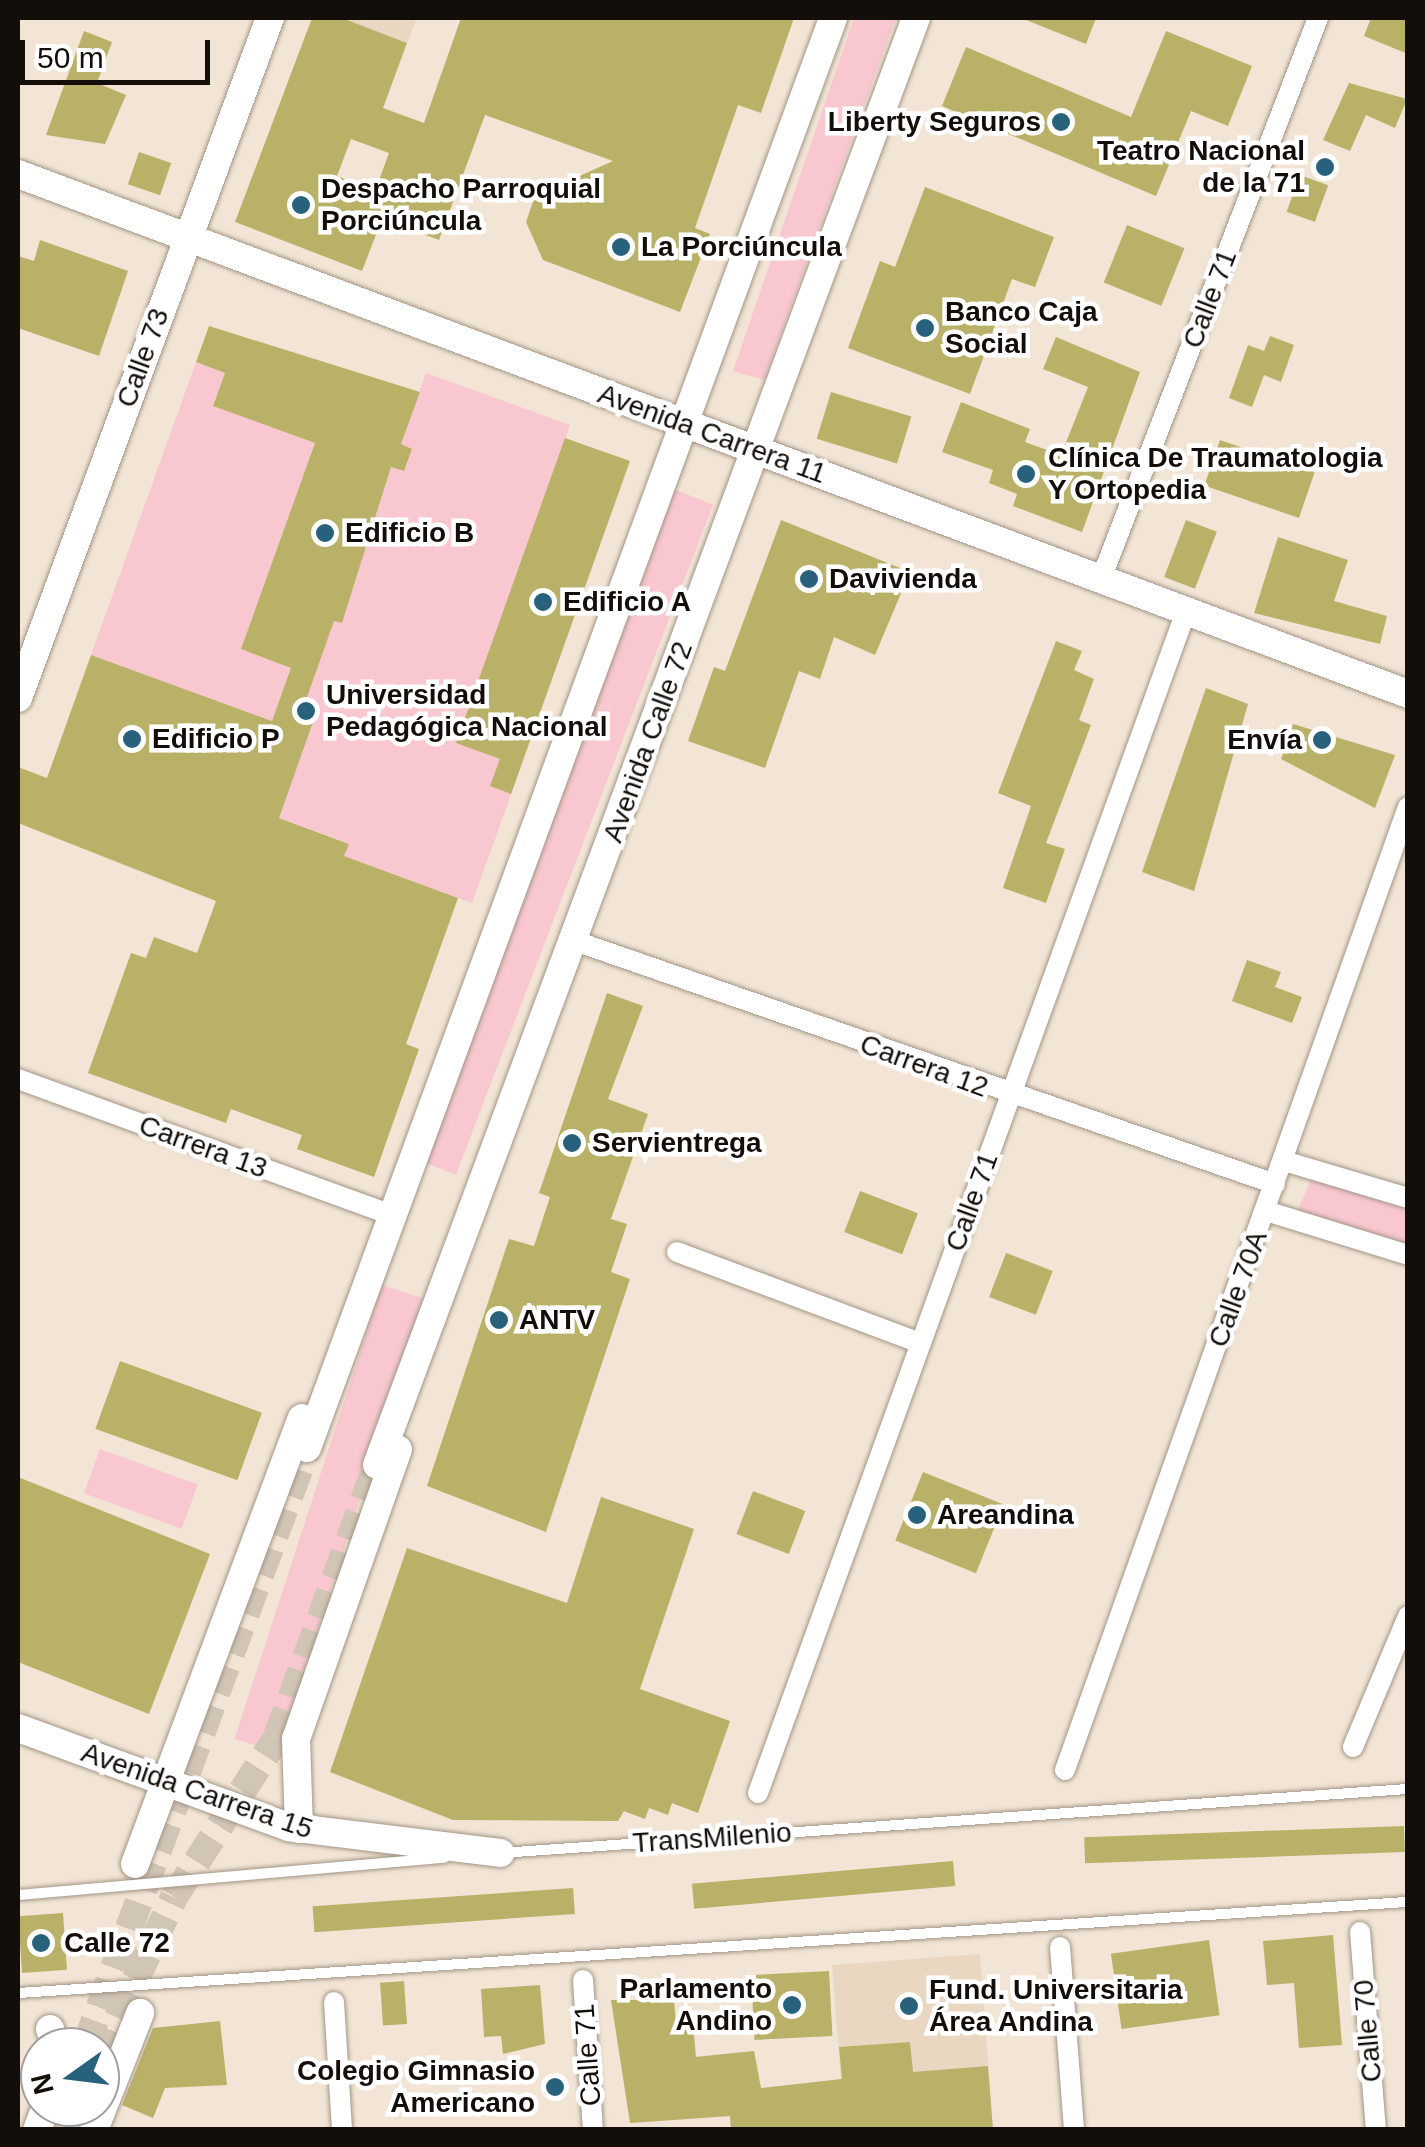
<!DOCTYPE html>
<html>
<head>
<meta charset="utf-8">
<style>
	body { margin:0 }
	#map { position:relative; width:1425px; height:2147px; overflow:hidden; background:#f2e5d5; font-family:Helvetica,sans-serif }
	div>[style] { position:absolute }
	.built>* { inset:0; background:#ead7c2 }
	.green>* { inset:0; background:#f8c7cf; transform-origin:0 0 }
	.building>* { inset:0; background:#b9b168; transform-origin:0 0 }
	.secondary-tunnel>* { height:28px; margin-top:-14px; transform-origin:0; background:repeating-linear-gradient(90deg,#d1c5b6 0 28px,transparent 0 42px) }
	.roads { filter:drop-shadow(0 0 2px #a29587) drop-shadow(0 0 2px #a29587) }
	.lane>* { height:10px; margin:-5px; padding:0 5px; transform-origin:5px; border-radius:5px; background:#fff }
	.street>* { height:20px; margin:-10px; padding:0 10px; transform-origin:10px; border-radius:10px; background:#fff }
	.secondary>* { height:28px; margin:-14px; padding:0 14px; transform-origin:14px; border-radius:14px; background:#fff }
	.dots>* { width:28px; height:28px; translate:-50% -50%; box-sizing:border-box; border:5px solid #fff; border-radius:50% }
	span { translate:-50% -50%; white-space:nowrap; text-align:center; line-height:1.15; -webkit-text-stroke:9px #fff; paint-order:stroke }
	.poi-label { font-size:28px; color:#130e09; font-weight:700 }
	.right { translate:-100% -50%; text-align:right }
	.left { translate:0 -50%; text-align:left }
	.street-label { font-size:28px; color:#130e09 }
	.frame { position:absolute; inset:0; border:20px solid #130e09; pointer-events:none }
	.north { position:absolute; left:20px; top:2027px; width:100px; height:100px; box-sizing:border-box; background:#fff; border:2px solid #a19f9d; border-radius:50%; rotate:256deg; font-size:28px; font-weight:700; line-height:40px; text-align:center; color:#130e09 }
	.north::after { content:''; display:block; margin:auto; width:35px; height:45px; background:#28617b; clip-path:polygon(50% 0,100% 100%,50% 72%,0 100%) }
	.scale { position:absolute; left:20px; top:40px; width:190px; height:45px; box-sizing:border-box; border:5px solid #130e09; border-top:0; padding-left:12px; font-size:30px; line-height:35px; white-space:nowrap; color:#130e09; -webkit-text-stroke:8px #fff; paint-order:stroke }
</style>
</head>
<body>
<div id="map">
	<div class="built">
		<i style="clip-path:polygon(342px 18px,417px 18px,407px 43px)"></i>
		<i style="clip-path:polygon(980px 1954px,993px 2129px,731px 2129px,730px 2116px,630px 2123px,625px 2063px,754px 2051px,761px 2088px,841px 2079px,832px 1965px)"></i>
	</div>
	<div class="green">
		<i style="clip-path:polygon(854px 18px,896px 18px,764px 380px,733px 371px)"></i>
		<i style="clip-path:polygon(196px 362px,225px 373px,213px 405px,315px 443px,241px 649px,314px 676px,334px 621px,342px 622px,391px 467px,404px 471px,412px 449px,401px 444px,426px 373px,570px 425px,457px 743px,521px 767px,472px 903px,344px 856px,348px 843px,250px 807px,283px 692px,272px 721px,91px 655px)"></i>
		<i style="left:673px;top:489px;width:43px;height:718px;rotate:21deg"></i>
		<i style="clip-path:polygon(1312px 1178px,1407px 1207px,1407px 1248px,1297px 1211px)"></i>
		<i style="left:382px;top:1285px;width:45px;height:477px;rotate:18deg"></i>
		<i style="left:100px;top:1449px;width:104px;height:47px;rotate:20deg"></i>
	</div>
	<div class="building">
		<i style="clip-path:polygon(evenodd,312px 18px,342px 18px,407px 43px,383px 108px,424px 123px,461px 18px,794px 18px,761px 113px,738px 105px,695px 228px,710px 234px,680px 312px,543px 260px,526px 222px,535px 196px,613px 161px,485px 115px,439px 240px,382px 219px,362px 271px,235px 222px,312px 18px,351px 139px,389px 153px,375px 191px,337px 176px,351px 139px)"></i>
		<i style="clip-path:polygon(1021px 18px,1096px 18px,1086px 44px)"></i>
		<i style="clip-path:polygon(1371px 18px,1408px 18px,1408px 54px,1364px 36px)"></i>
		<i style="clip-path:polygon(84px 31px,112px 42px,97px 83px,126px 95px,105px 144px,46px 135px)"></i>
		<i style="clip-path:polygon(1166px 31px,1252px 66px,1228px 126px,1191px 111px,1156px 196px,942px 106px,966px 47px,1131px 117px)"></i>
		<i style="clip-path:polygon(1349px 83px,1407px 99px,1395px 128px,1366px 115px,1350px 151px,1323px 140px)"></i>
		<i style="left:139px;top:152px;width:34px;height:34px;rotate:19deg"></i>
		<i style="left:1300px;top:175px;width:30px;height:39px;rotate:20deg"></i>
		<i style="clip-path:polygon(925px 187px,1054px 237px,1035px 287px,1012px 279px,970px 394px,848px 348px,880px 261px,895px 267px)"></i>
		<i style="left:1127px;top:225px;width:62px;height:62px;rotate:22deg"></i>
		<i style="clip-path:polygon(40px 240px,128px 271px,99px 356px,18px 328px,18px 256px,34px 261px)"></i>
		<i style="clip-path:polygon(209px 326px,420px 392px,401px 444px,412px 449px,404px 471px,391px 467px,342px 623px,334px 621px,306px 700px,319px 705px,279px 818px,349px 844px,344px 856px,458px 898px,406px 1044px,419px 1049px,374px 1177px,297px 1149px,302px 1135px,266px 1122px,231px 1109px,226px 1123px,88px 1073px,131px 953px,146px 958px,154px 937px,197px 953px,216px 901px,18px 823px,18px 767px,47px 778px,91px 655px,272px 721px,291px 668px,241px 649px,315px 443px,213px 406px,225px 373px,196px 362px)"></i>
		<i style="clip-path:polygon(1270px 336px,1294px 345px,1281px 382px,1264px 375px,1252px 407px,1229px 398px,1248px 345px,1264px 351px)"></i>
		<i style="clip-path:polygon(1056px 337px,1140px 372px,1082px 532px,1013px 506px,1017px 494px,989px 483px,993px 470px,942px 452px,961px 402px,1030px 429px,1025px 442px,1061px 455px,1088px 387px,1043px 369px)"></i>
		<i style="left:831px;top:392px;width:84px;height:49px;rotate:17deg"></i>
		<i style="clip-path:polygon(565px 438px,630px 461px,511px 794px,490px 786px,500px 759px,456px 743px)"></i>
		<i style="left:1220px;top:440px;width:100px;height:48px;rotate:19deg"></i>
		<i style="clip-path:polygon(781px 520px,910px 572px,875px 655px,834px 637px,820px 679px,799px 671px,765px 768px,688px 741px,714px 667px,725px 671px)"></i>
		<i style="left:1186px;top:520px;width:33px;height:61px;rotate:21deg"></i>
		<i style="clip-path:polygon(1278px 537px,1348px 560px,1334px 601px,1387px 616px,1380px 644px,1254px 613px)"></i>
		<i style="clip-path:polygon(1056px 641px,1082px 651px,1074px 670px,1094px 679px,1079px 720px,1091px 725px,1046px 843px,1065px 849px,1046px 903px,1003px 888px,1031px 806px,998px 793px)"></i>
		<i style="clip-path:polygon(1206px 688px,1248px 704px,1194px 891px,1142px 872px)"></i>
		<i style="clip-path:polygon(1293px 724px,1395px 755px,1375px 808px,1281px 759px)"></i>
		<i style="clip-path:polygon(1247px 960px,1281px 972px,1275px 987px,1302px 997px,1292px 1023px,1232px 1001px)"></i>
		<i style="clip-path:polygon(607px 993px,643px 1006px,608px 1099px,648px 1114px,611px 1219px,627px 1224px,611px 1272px,630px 1279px,546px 1532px,427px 1486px,509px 1239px,534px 1246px,550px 1197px,539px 1193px)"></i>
		<i style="left:860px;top:1191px;width:62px;height:44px;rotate:21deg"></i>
		<i style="left:1006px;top:1253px;width:50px;height:47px;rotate:21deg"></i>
		<i style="left:120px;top:1361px;width:151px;height:72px;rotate:20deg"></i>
		<i style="left:923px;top:1472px;width:87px;height:74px;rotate:22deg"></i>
		<i style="clip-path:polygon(18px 1477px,210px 1554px,149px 1714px,18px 1662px)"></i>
		<i style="left:753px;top:1491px;width:56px;height:46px;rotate:21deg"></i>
		<i style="clip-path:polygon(601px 1497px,694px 1529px,640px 1689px,730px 1721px,698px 1813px,672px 1803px,668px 1815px,649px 1808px,645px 1819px,624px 1811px,618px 1821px,453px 1820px,330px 1772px,407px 1548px,567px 1603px)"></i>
		<i style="left:1404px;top:1826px;width:26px;height:320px;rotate:88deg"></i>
		<i style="left:953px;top:1861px;width:25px;height:262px;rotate:85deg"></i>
		<i style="left:573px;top:1888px;width:26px;height:261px;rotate:86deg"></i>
		<i style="left:63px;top:1913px;width:57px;height:45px;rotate:86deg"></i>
		<i style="clip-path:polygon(1333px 1935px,1342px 2045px,1299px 2048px,1294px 1983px,1267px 1985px,1263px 1941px)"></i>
		<i style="left:1209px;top:1940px;width:76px;height:99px;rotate:82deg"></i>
		<i style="left:829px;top:1971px;width:65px;height:78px;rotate:87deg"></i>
		<i style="left:404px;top:1981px;width:43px;height:24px;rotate:86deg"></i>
		<i style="clip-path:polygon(540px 1985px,545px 2044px,503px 2054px,501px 2036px,484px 2037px,481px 1989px)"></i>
		<i style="clip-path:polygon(611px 2000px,674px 2000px,676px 2025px,693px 2024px,696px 2057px,754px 2051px,761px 2088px,842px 2079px,839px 2047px,910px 2042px,913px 2072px,988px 2066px,993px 2130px,731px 2130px,730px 2116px,630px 2123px)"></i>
		<i style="clip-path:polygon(220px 2021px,227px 2085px,165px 2088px,153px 2118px,122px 2105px,153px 2028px)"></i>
	</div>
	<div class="secondary-tunnel">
		<i style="left:85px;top:2047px;width:639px;rotate:-69.66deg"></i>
		<i style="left:100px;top:2056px;width:175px;rotate:-65deg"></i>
		<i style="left:174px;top:1897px;width:190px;rotate:-57.2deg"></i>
		<i style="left:277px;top:1737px;width:290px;rotate:-69.8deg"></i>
		<i style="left:53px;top:2130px;width:25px;rotate:-69deg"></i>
	</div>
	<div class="roads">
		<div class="lane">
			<i style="left:501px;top:1853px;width:909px;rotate:-4.04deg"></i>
			<i style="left:18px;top:1895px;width:428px;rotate:-5deg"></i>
			<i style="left:18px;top:1993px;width:1393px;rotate:-3.75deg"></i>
		</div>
		<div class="street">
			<i style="left:1101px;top:579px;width:602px;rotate:-68.85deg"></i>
			<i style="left:575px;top:941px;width:741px;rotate:19.14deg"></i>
			<i style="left:18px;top:1079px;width:395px;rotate:20deg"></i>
			<i style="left:1284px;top:1161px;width:129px;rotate:16.6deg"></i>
			<i style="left:1266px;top:1211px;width:149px;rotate:17.2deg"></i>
			<i style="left:677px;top:1252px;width:260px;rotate:20.5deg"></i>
			<i style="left:1353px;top:1747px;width:142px;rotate:-67.2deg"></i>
			<i style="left:1065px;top:1770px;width:1022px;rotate:-70.4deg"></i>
			<i style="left:758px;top:1793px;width:1257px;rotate:-70.09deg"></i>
			<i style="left:1360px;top:1932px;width:199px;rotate:85.4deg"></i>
			<i style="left:1060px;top:1947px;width:184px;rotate:85.6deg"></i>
			<i style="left:583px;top:1980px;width:150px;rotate:86.2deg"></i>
			<i style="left:334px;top:2002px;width:128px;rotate:86.4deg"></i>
		</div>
		<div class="secondary">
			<i style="left:18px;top:174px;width:1484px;rotate:20.51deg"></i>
			<i style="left:18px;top:698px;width:725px;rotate:-69.67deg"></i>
			<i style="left:307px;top:1448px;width:1524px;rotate:-69.8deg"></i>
			<i style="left:377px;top:1465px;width:1544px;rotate:-69.57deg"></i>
			<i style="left:18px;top:1728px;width:289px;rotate:20.1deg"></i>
			<i style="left:289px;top:1827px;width:213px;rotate:7deg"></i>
			<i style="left:299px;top:1829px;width:90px;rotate:-91.9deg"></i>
			<i style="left:296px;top:1739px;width:307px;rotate:-70.6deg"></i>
			<i style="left:135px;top:1864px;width:476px;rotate:-69.5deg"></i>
			<i style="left:50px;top:2029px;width:19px;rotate:69deg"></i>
			<i style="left:37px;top:2130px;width:25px;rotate:-69deg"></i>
			<i style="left:94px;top:2130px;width:126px;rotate:-68.5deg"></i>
		</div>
	</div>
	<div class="dots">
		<i style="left:1061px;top:122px;background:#28617b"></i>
		<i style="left:1325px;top:167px;background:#28617b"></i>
		<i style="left:301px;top:205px;background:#28617b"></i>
		<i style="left:621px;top:247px;background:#28617b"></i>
		<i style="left:925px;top:328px;background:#28617b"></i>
		<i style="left:1026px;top:474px;background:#28617b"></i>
		<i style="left:325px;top:533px;background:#28617b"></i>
		<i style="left:809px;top:579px;background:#28617b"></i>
		<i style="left:543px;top:602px;background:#28617b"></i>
		<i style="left:306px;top:711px;background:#28617b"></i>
		<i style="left:132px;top:739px;background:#28617b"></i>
		<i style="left:1322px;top:740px;background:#28617b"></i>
		<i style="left:572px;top:1143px;background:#28617b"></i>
		<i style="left:499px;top:1320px;background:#28617b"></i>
		<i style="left:917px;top:1515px;background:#28617b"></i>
		<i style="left:41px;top:1943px;background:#28617b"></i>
		<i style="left:792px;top:2005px;background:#28617b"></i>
		<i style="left:909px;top:2006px;background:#28617b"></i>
		<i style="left:555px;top:2087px;background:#28617b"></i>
	</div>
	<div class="poi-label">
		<span class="right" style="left:1041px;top:122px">Liberty Seguros</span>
		<span class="right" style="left:1305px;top:167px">Teatro Nacional<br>de la 71</span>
		<span class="left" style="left:321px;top:205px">Despacho Parroquial<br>Porciúncula</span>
		<span class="left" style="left:641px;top:247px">La Porciúncula</span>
		<span class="left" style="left:945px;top:328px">Banco Caja<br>Social</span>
		<span class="left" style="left:1048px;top:474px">Clínica De Traumatologia<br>Y Ortopedia</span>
		<span class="left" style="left:345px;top:533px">Edificio B</span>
		<span class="left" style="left:829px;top:579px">Davivienda</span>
		<span class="left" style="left:563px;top:602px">Edificio A</span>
		<span class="left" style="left:326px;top:711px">Universidad<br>Pedagógica Nacional</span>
		<span class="left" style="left:152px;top:739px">Edificio P</span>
		<span class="right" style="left:1302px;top:740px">Envía</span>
		<span class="left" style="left:592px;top:1143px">Servientrega</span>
		<span class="left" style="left:519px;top:1320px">ANTV</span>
		<span class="left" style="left:937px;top:1515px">Areandina</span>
		<span class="left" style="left:64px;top:1943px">Calle 72</span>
		<span class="right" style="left:772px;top:2005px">Parlamento<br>Andino</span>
		<span class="left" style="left:929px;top:2006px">Fund. Universitaria<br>Área Andina</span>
		<span class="right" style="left:535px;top:2087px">Colegio Gimnasio<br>Americano</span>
	</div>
	<div class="street-label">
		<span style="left:1210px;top:299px;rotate:-69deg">Calle 71</span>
		<span style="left:143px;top:358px;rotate:-70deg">Calle 73</span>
		<span style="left:712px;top:434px;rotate:20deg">Avenida Carrera 11</span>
		<span style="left:648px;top:742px;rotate:-70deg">Avenida Calle 72</span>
		<span style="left:924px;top:1066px;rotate:20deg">Carrera 12</span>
		<span style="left:203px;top:1147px;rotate:20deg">Carrera 13</span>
		<span style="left:972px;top:1202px;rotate:-70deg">Calle 71</span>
		<span style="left:1238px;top:1289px;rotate:-70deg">Calle 70A</span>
		<span style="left:197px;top:1791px;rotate:19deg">Avenida Carrera 15</span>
		<span style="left:712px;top:1838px;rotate:-4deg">TransMilenio</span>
		<span style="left:1368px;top:2031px;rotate:-95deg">Calle 70</span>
		<span style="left:588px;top:2055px;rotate:-94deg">Calle 71</span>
	</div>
	<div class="frame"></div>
	<div class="north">N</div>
	<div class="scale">50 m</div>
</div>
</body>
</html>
